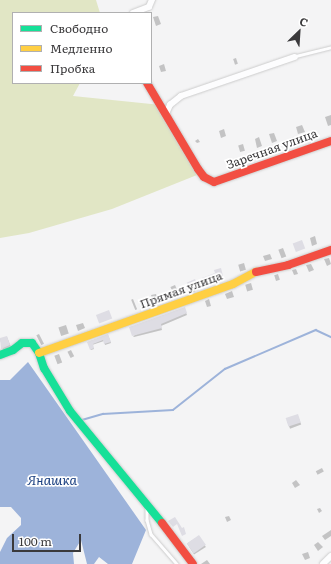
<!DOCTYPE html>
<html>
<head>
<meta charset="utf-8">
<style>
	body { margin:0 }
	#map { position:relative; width:331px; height:564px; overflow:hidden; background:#f4f4f5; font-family:Literata,serif }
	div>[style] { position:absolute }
	.green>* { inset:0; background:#e1e6c5 }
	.water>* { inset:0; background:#9db3da }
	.shadow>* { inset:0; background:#0003; transform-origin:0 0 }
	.stream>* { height:1.5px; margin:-0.75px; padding:0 0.75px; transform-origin:0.75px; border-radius:0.75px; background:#9db3da }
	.building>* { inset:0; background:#dedde4; transform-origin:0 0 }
	.roads { filter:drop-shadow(0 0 1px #ccc) drop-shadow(0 0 1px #ccc) }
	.lane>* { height:2.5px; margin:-1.25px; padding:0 1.25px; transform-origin:1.25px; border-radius:1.25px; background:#fdfdfe }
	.street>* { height:5.5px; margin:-2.75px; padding:0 2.75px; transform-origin:2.75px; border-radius:2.75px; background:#fdfdfe }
	.fast>* { height:8px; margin:-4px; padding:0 4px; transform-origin:4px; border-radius:4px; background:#16e098 }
	.slow>* { height:8px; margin:-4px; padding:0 4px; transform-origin:4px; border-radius:4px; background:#ffcf43 }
	.jam>* { height:8px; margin:-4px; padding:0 4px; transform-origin:4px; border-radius:4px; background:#f24e42 }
	span { translate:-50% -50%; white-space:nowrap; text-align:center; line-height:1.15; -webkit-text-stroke:3.5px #fff; paint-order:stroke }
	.street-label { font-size:12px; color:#3a393b }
	.water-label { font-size:13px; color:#1a3f80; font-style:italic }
	.legend { position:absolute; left:12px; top:12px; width:140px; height:72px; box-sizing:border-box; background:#fff; border:1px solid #b0b0b1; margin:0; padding:5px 7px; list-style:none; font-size:12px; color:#3a393b }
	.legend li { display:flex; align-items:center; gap:8px; height:20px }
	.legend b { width:20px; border:1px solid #b0b0b1 }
	.north { position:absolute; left:279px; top:12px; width:40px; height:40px; -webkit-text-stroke:3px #fff; paint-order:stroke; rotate:25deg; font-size:11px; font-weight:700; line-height:16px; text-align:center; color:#3a393b }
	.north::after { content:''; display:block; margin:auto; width:14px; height:18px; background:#3a393b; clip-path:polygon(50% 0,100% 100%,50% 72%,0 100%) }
	.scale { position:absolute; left:12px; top:534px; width:69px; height:18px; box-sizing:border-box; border:2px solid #3a393b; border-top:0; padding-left:5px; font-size:12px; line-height:14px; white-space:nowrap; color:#3a393b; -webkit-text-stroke:3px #fff; paint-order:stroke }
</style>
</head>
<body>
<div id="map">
	<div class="green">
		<i style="clip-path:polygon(0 0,96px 0,100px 13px,13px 13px,13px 83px,80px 83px,73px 96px,161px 105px,197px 175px,112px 209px,29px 233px,0 238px)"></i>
	</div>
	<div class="water">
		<i style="clip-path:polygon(28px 362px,146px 530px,132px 564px,108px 564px,99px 557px,94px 564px,87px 564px,81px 540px,73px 553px,74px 564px,0 564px,0 552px,7px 538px,21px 525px,21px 518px,11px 507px,0 507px,0 380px,10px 380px)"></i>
	</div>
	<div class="shadow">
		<i style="clip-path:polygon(158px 16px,161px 24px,156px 26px,153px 17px)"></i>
		<i style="left:236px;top:58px;width:6px;height:3px;rotate:72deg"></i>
		<i style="clip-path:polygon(164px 64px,166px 71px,161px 72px,159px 66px)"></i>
		<i style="clip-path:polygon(331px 115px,331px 125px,328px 126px,325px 117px)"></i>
		<i style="clip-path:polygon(302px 125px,305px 132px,298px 134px,296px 127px)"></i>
		<i style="clip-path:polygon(224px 129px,226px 136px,221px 138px,219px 131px)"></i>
		<i style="clip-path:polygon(274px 133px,277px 141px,272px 143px,269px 134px)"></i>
		<i style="clip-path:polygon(259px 137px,262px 146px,257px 148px,255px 139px)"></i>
		<i style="clip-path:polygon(294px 137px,297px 144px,292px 146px,290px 139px)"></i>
		<i style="clip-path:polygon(198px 139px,200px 142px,197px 143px,195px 141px)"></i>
		<i style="left:243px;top:144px;width:7px;height:5px;rotate:74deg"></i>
		<i style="clip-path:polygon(315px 236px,317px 244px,312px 246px,310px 238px)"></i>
		<i style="left:283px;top:248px;width:9px;height:5px;rotate:69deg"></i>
		<i style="clip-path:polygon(270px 254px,272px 259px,265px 261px,263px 256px)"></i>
		<i style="clip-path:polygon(329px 258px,331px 264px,327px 266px,324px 259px)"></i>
		<i style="left:244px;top:263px;width:7px;height:6px;rotate:74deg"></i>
		<i style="clip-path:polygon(311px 264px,314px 270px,309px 272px,306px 265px)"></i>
		<i style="clip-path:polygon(220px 269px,223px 277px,206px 284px,204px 278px,216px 274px)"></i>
		<i style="clip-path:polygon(296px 269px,298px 274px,294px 275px,292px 270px)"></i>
		<i style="left:278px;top:274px;width:6px;height:4px;rotate:72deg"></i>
		<i style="clip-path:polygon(196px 282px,199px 290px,191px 293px,190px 291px)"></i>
		<i style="left:251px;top:283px;width:7px;height:6px;rotate:74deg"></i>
		<i style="left:175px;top:285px;width:10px;height:5px;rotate:66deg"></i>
		<i style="clip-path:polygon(232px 291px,234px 297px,227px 299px,225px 294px)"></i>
		<i style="clip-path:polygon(156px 294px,159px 302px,154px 303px,151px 295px)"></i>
		<i style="left:133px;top:299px;width:11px;height:2px;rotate:68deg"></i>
		<i style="clip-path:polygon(209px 299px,211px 306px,207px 307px,205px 301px)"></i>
		<i style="clip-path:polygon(185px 310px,187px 315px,161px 326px,162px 330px,134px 337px,133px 336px)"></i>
		<i style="clip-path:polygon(83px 323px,85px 328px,78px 331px,76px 325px)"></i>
		<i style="left:66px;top:325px;width:9px;height:8px;rotate:72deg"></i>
		<i style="left:39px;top:334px;width:11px;height:3px;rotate:63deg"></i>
		<i style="clip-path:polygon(108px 335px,111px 343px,105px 345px,104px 341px,92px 345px,94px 349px,91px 350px,88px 342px)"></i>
		<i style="clip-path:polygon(7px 337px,11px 347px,3px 350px,0 339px)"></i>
		<i style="left:71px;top:350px;width:7px;height:4px;rotate:63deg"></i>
		<i style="left:59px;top:354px;width:9px;height:5px;rotate:69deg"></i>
		<i style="left:298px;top:416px;width:9px;height:12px;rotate:69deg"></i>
		<i style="left:322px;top:468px;width:4px;height:7px;rotate:63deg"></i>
		<i style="clip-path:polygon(296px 480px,300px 485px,295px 488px,292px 483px)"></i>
		<i style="clip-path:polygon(320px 508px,322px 511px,319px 513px,317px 509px)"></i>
		<i style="clip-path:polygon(229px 516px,231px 520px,227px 522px,225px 517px)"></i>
		<i style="clip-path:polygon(331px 530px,331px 536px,325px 540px,322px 536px)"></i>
		<i style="left:199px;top:536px;width:13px;height:14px;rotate:58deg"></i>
		<i style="clip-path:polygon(318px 542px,323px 547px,318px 551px,314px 545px)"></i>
		<i style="clip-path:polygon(308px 552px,310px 558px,305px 560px,302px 554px)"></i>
		<i style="clip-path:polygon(207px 560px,210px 564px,201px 564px)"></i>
	</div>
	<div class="stream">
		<i style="left:82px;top:420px;width:22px;rotate:-16deg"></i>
		<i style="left:103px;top:414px;width:70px;rotate:-3.3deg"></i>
		<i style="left:173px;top:410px;width:66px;rotate:-38.3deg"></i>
		<i style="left:225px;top:369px;width:99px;rotate:-23.2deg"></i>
		<i style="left:316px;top:330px;width:17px;rotate:25deg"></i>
	</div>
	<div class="building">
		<i style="left:302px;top:240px;width:9px;height:10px;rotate:69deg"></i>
		<i style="clip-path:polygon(221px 268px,223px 276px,205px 284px,202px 278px,215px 273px,214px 270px)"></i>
		<i style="left:195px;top:279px;width:10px;height:9px;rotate:66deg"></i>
		<i style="clip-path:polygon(185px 307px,187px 313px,161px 324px,162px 328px,132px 336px,129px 327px)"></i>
		<i style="left:109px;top:310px;width:9px;height:14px;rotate:69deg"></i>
		<i style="clip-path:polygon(108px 334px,111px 342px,104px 344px,103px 340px,93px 344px,94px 348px,90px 350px,87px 342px)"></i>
		<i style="clip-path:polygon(7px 336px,10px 345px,1px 349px,0 338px)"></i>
		<i style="left:298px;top:414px;width:9px;height:13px;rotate:72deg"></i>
		<i style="clip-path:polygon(175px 517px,182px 528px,184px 527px,186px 534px,182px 536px,177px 524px,173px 527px,168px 521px)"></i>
		<i style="left:199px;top:535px;width:12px;height:15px;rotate:55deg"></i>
	</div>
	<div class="roads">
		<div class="lane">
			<i style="left:296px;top:56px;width:36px;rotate:-14deg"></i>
			<i style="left:147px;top:508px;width:12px;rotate:90deg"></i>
			<i style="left:147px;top:520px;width:15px;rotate:74deg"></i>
			<i style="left:151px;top:534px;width:40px;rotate:49deg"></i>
		</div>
		<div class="street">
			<i style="left:133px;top:13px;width:17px;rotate:-21deg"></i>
			<i style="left:149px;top:7px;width:8px;rotate:-67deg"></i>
			<i style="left:166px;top:114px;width:10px;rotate:-66deg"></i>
			<i style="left:170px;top:105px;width:14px;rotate:-39deg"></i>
			<i style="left:181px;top:96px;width:120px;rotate:-18.9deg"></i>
			<i style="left:323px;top:564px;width:11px;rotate:-45deg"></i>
		</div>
		<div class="fast">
			<i style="left:0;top:355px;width:14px;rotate:-21deg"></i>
			<i style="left:13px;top:350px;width:11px;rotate:-38deg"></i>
			<i style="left:22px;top:343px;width:10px"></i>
			<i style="left:32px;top:343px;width:12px;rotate:55deg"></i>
			<i style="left:39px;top:353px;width:16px;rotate:72deg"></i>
			<i style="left:44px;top:368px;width:50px;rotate:58.8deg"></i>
			<i style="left:70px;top:411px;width:145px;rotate:50.6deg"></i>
		</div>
		<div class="slow">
			<i style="left:39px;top:353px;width:206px;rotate:-19.6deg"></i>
			<i style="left:233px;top:284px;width:26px;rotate:-28deg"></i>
		</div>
		<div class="jam">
			<i style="left:147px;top:83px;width:100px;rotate:59.3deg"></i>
			<i style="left:198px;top:169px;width:10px;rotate:53deg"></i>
			<i style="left:204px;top:177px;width:11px;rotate:27deg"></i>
			<i style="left:214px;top:182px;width:124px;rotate:-19.3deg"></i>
			<i style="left:256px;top:272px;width:33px;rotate:-12deg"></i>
			<i style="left:288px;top:265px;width:46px;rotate:-19.2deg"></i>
			<i style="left:162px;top:523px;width:51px;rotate:52.9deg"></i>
		</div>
	</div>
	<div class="street-label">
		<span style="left:272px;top:149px;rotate:-20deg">Заречная улица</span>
		<span style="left:181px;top:290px;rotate:-20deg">Прямая улица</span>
	</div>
	<div class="water-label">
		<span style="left:52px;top:480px">Янашка</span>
	</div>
	<ul class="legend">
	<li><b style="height:5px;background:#16e098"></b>Свободно</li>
	<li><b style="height:5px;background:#ffcf43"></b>Медленно</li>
	<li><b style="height:5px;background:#f24e42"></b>Пробка</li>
	</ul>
	<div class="north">С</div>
	<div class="scale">100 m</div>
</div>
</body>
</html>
